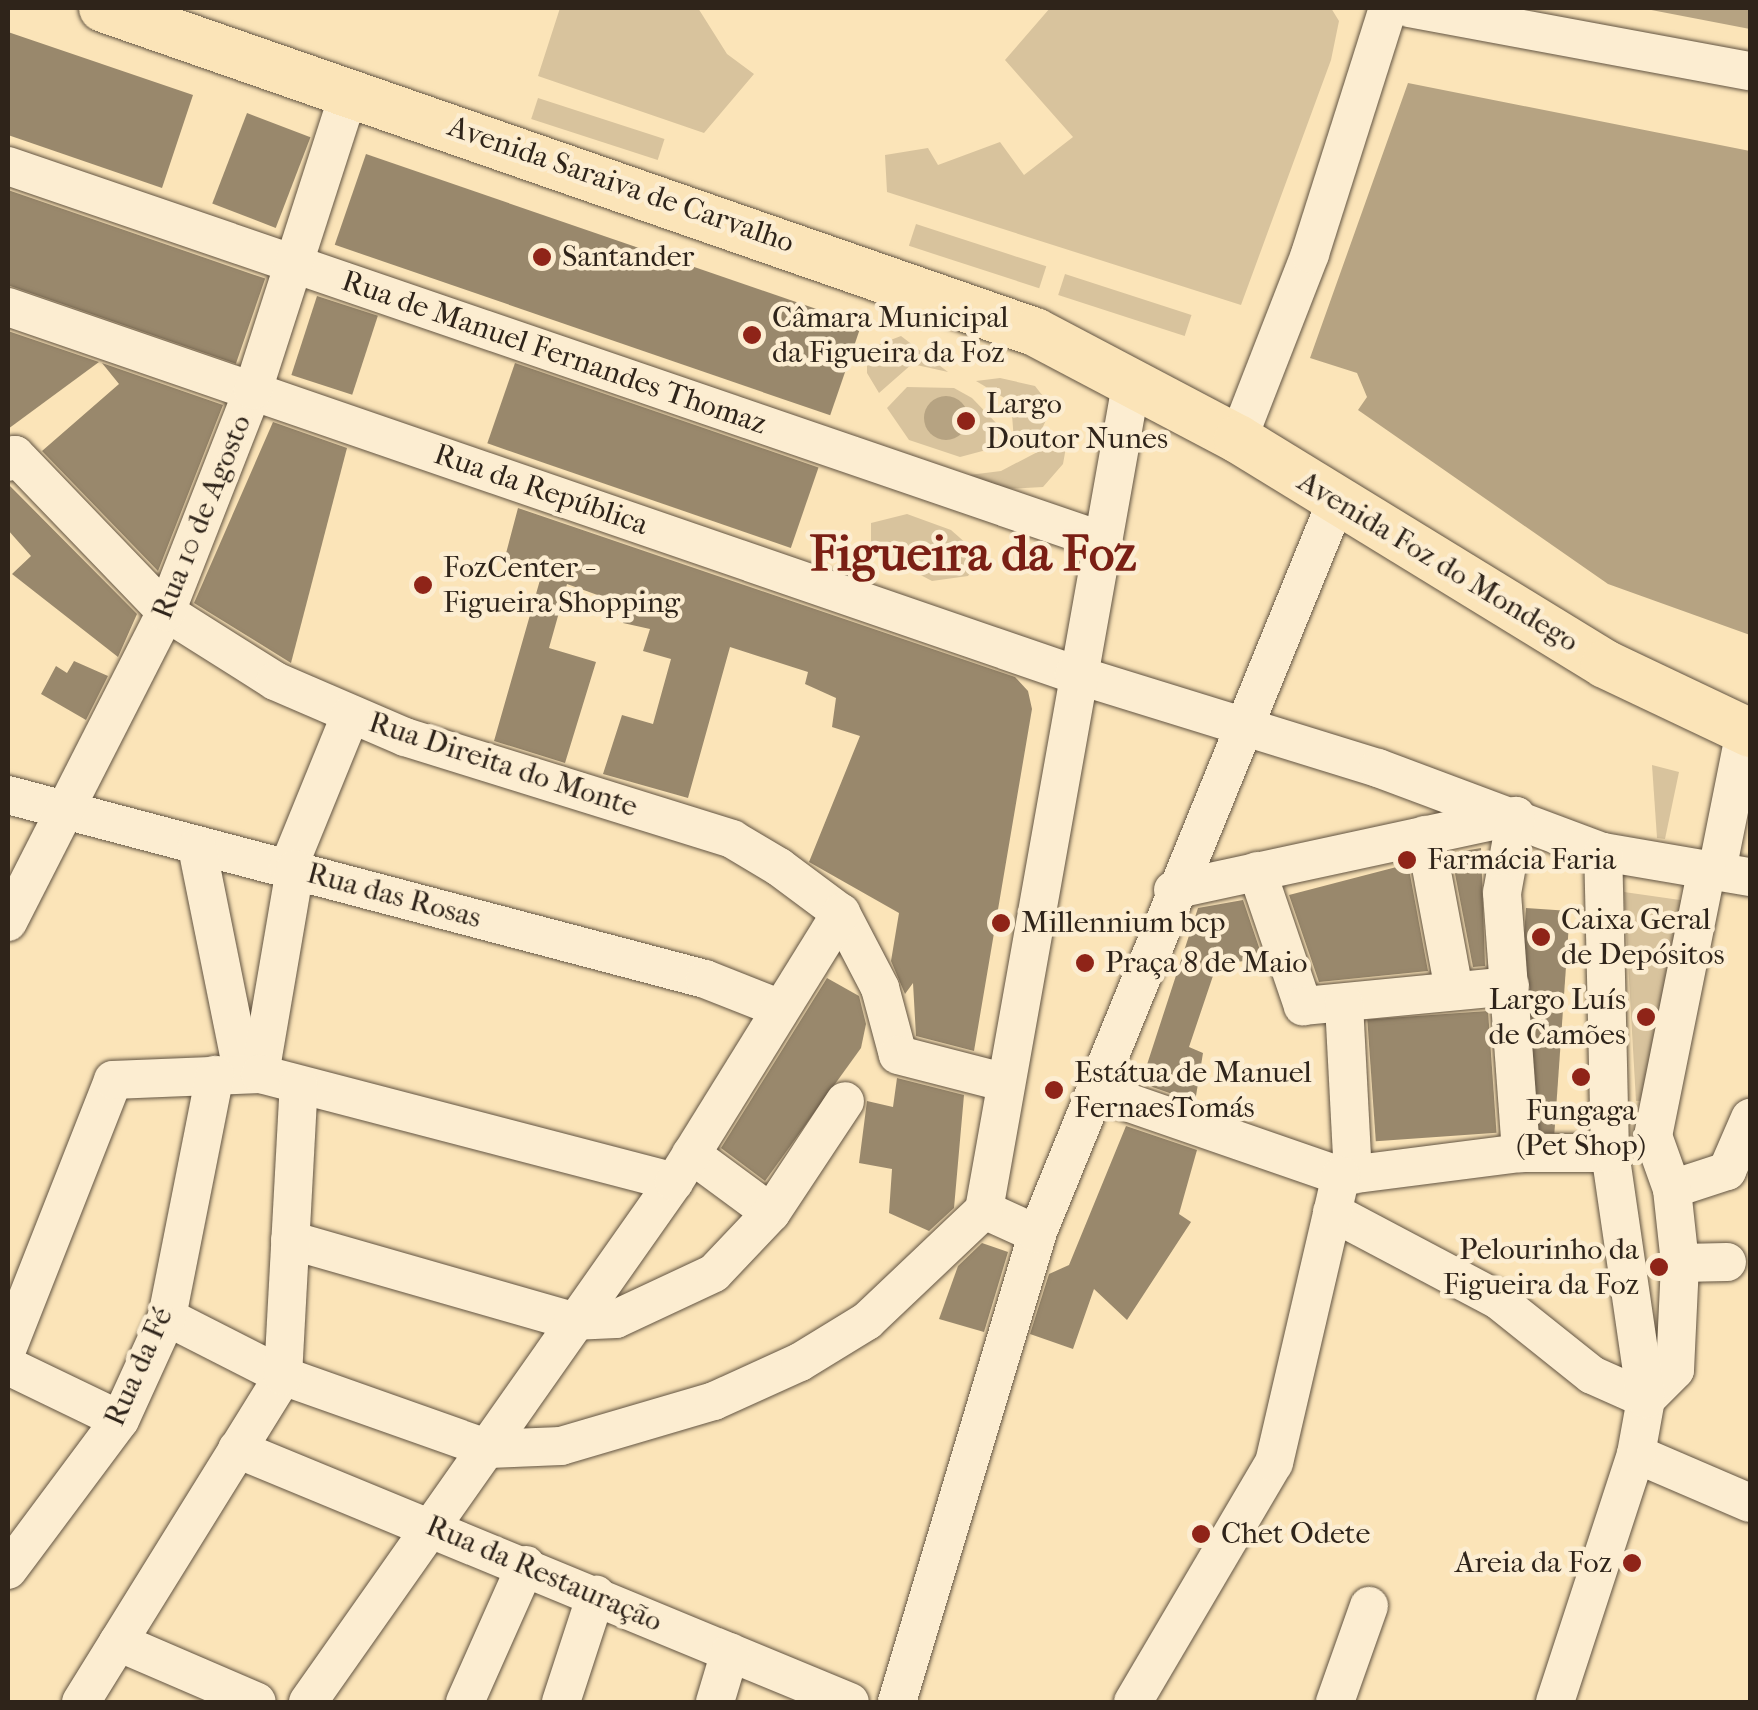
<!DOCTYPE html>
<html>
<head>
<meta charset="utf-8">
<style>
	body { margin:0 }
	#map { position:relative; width:1758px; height:1710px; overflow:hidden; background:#fbe4b8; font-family:"IM FELL French Canon",serif }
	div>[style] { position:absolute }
	.green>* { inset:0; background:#d8c39d; transform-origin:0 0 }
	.water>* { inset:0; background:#b6a382 }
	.round { border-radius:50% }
	.building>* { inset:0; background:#99886c; transform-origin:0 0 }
	.roads { filter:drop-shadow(0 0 2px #625442) drop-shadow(0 0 2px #625442) }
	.minor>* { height:38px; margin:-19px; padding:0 19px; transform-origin:19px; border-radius:19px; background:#fcedd1 }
	.major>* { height:48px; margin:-24px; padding:0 24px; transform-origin:24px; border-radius:24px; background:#fbe4b8 }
	.dots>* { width:28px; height:28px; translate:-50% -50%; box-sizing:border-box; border:5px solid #fcedd1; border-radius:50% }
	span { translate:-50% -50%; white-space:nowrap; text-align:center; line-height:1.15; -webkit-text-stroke:9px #fcedd1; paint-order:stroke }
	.street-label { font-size:30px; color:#2f241a }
	.poi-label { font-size:30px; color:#2f241a }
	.left { translate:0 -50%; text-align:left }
	.right { translate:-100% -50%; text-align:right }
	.town-label { font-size:50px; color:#7a1f14; font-weight:700 }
	.frame { position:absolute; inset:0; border:10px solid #2f241a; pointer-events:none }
</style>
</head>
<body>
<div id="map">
	<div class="green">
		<i style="clip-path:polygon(560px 8px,698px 8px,727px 54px,754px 74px,704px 133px,538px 76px)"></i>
		<i style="clip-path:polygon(1050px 8px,1331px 8px,1339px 21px,1331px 60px,1241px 305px,887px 192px,885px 155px,928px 148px,938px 165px,1000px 142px,1024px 175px,1073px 137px,1005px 60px)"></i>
		<i style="left:538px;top:98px;width:133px;height:22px;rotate:18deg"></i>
		<i style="left:916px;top:224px;width:137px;height:23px;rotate:18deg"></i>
		<i style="left:1065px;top:274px;width:133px;height:22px;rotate:18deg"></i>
		<i style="clip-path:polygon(901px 336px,948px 372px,912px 364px,879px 393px,867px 373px,867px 349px)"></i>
		<i style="clip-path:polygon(1000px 378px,1035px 386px,1046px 400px,1047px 418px,1033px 448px,1014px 441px,1011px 402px,976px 381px)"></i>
		<i style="clip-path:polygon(907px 387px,954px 388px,972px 398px,999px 426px,998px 437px,990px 449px,960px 457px,909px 440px,887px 408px)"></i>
		<i style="clip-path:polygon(1068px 436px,1063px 464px,1043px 487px,1004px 489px,969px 475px,1001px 471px)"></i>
		<i style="clip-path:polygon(907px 514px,951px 530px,968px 545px,977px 563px,968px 576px,932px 581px,871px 549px,871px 523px)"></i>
		<i style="clip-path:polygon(1652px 765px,1679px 772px,1665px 839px,1657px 838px)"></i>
		<i style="clip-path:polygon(1624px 892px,1687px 901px,1647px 1101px,1636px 1101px)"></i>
	</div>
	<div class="water">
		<i style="clip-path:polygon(1641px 8px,1750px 8px,1750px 29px)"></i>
		<i style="clip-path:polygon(1408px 83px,1750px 151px,1750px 635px,1608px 584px,1358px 410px,1367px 397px,1357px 373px,1310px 358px)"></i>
		<i class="round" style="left:924px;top:396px;width:44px;height:44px"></i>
	</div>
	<div class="building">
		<i style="clip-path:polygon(8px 32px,193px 95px,162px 188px,8px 135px)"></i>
		<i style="left:247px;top:113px;width:68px;height:97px;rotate:21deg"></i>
		<i style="left:366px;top:154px;width:524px;height:96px;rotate:19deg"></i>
		<i style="left:8px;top:190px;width:272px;height:90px;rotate:19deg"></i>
		<i style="left:317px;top:296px;width:64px;height:83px;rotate:18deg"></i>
		<i style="clip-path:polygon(8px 331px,99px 362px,8px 429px)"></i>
		<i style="clip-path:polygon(102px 363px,223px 405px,158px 571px,42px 451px,119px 384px)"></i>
		<i style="left:515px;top:363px;width:321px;height:85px;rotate:19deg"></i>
		<i style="clip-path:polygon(273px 422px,347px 448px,291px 663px,194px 603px)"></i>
		<i style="clip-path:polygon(8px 484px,137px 614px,118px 657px,12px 574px,31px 556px,8px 530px)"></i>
		<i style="clip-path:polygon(518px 508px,1015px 677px,1028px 691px,1032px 709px,974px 1051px,916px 1036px,913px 983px,905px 994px,891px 961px,899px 913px,809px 862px,860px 736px,832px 727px,836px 698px,805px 684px,808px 672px,730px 647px,688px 798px,603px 774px,622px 715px,653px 724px,671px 659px,643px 651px,650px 629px,623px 623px,628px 606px,567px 584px,549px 648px,596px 662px,565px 763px,494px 741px,542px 573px,504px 561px)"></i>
		<i style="clip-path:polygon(74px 661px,108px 676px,86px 720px,41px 694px,56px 666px,67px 673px)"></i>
		<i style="clip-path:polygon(1481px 848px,1485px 966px,1473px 967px,1451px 853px)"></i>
		<i style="clip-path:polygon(1408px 864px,1428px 971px,1319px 982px,1289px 895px)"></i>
		<i style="clip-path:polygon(1243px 900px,1263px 959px,1217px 964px,1189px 1047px,1203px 1053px,1195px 1102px,1141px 1083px,1198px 908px)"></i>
		<i style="left:1526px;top:908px;width:44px;height:223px;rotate:4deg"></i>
		<i style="clip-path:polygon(827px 978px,859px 996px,866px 1024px,861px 1048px,765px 1181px,721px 1148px)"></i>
		<i style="left:1488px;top:1011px;width:122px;height:121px;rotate:86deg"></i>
		<i style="clip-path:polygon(897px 1078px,964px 1095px,954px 1208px,929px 1231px,889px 1213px,892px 1169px,859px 1163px,867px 1101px,893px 1107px)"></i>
		<i style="clip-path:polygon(1126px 1126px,1197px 1150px,1179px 1214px,1191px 1222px,1127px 1320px,1094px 1289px,1073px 1349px,1030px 1334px,1049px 1274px,1069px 1265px)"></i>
		<i style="clip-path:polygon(982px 1243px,1008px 1252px,984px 1332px,939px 1319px,958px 1266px)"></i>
	</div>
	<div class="roads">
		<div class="minor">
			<i style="left:1409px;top:8px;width:347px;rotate:10.5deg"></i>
			<i style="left:8px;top:166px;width:1154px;rotate:18.91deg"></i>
			<i style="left:8px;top:307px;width:1127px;rotate:19deg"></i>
			<i style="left:1074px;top:674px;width:318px;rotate:17.2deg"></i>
			<i style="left:1378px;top:768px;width:240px;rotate:20.5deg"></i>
			<i style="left:1603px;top:852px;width:149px;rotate:9.7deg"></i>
			<i style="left:1238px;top:439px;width:199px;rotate:-68.7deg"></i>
			<i style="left:1310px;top:254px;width:258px;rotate:-72.4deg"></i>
			<i style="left:8px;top:462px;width:10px;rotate:-45deg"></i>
			<i style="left:15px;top:455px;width:218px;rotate:46.1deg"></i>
			<i style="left:166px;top:612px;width:129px;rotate:32.3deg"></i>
			<i style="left:275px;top:681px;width:142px;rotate:23.3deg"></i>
			<i style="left:405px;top:737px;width:343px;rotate:17.3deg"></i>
			<i style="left:732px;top:839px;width:55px;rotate:30.8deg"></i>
			<i style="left:779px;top:867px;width:77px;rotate:36.6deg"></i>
			<i style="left:841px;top:913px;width:85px;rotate:62.5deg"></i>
			<i style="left:880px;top:988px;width:69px;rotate:75deg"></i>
			<i style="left:898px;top:1055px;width:108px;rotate:14.4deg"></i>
			<i style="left:8px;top:795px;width:721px;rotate:14.79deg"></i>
			<i style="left:705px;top:979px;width:76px;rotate:21.5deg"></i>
			<i style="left:1425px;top:835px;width:158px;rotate:79.4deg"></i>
			<i style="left:197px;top:847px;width:228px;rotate:78.6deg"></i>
			<i style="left:288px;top:868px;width:166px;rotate:-67.8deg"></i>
			<i style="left:1257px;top:871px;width:143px;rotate:71.2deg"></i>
			<i style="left:1303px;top:1006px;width:208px;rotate:-5.5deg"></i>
			<i style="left:1717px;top:871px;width:143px;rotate:-78.7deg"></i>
			<i style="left:1173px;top:890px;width:351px;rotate:-12.2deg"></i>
			<i style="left:1516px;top:816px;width:78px;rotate:100.3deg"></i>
			<i style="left:1502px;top:893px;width:261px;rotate:85.8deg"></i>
			<i style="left:8px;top:922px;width:348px;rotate:-63deg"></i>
			<i style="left:166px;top:612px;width:238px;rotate:-68.6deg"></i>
			<i style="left:253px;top:390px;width:313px;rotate:-72.1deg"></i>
			<i style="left:1344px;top:1004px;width:171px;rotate:87deg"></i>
			<i style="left:260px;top:1074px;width:208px;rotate:-80.3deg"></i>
			<i style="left:1098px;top:1092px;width:257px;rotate:19.1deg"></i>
			<i style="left:1341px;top:1176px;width:181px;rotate:-7.3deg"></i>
			<i style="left:1521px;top:1153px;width:89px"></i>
			<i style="left:691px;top:1154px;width:99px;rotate:36.4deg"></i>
			<i style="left:1672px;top:1189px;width:58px;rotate:-18.1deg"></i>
			<i style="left:1727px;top:1171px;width:58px;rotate:-66.5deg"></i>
			<i style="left:1332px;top:1212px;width:188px;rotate:27.9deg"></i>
			<i style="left:1498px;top:1300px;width:120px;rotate:38.6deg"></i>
			<i style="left:1592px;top:1375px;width:59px;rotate:24deg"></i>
			<i style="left:1037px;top:1234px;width:58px;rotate:-155.6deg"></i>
			<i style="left:984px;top:1210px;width:844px;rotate:-79.9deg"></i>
			<i style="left:290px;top:1240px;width:293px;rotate:16deg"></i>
			<i style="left:572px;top:1321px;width:44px;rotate:-2.6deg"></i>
			<i style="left:616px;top:1319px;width:108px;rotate:-25.1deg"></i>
			<i style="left:714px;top:1273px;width:83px;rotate:-46.5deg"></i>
			<i style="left:771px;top:1213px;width:134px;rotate:-56.5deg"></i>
			<i style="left:1680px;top:1263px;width:47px;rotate:-1.2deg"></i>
			<i style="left:167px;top:1317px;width:130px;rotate:27deg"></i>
			<i style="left:283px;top:1376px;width:219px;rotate:19.5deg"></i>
			<i style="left:489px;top:1449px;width:72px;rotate:-2.4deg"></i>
			<i style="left:561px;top:1446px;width:159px;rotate:-16.4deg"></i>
			<i style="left:714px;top:1401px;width:94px;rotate:-24.4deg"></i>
			<i style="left:800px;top:1362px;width:79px;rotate:-31.5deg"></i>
			<i style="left:867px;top:1321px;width:161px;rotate:-43.5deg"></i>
			<i style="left:8px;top:1347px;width:287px;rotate:-68.5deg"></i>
			<i style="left:113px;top:1080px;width:147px;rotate:-2.3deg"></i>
			<i style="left:260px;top:1074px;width:428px;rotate:14.6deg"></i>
			<i style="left:8px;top:1366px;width:124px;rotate:25.7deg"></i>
			<i style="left:1646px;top:1399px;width:41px;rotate:-45deg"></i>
			<i style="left:1675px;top:1370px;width:107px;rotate:-87.3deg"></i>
			<i style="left:1680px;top:1263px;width:74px;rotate:-96.2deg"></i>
			<i style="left:1672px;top:1189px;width:56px;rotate:-109.7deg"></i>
			<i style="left:1653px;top:1136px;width:272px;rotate:-78.6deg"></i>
			<i style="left:237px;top:1449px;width:663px;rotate:22.43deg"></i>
			<i style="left:1636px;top:1454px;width:124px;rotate:23.3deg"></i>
			<i style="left:8px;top:1570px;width:187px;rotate:-53.3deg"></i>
			<i style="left:120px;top:1420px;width:113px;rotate:-65.5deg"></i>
			<i style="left:167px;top:1317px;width:247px;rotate:-78.8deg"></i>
			<i style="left:118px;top:1642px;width:151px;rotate:23.3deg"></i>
			<i style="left:81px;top:1702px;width:384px;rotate:-58.2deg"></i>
			<i style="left:283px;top:1376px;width:291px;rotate:-86.9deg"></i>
			<i style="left:308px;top:1702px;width:636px;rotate:-54.86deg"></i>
			<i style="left:674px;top:1182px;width:317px;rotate:-58.2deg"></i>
			<i style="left:465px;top:1702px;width:150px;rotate:-66deg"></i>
			<i style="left:561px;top:1702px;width:113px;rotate:-71.9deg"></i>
			<i style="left:715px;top:1702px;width:52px;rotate:-73.3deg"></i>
			<i style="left:897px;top:1702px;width:488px;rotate:-73.3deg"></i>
			<i style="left:1037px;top:1234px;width:791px;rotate:-67.78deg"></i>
			<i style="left:1133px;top:1702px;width:277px;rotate:-59.5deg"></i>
			<i style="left:1274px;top:1463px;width:295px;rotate:-76.9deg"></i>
			<i style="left:1335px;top:1702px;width:102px;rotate:-70.5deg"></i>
			<i style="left:1555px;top:1702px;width:261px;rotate:-71.9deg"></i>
			<i style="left:1636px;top:1454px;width:56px;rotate:-79.7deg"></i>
			<i style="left:1646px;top:1399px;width:249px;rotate:-98.3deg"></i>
			<i style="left:1610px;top:1153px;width:301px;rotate:-91.3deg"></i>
		</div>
		<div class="major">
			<i style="left:103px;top:8px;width:987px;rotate:19.17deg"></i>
			<i style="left:1035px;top:332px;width:229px;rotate:27.8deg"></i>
			<i style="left:1238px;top:439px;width:430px;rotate:31.5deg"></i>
			<i style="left:1605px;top:664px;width:161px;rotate:25.4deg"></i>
		</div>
	</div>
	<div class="dots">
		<i style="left:542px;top:257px;background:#8f2418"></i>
		<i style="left:752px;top:335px;background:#8f2418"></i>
		<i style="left:966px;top:421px;background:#8f2418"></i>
		<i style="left:423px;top:585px;background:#8f2418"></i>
		<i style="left:1407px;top:860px;background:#8f2418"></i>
		<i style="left:1001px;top:923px;background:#8f2418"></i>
		<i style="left:1541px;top:937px;background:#8f2418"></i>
		<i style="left:1085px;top:963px;background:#8f2418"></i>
		<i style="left:1646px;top:1017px;background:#8f2418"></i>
		<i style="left:1581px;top:1077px;background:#8f2418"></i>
		<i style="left:1054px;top:1090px;background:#8f2418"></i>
		<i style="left:1659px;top:1267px;background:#8f2418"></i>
		<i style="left:1201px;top:1534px;background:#8f2418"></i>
		<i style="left:1632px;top:1563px;background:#8f2418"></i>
	</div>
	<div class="street-label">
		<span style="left:621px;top:185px;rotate:19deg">Avenida Saraiva de Carvalho</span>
		<span style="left:554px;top:353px;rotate:19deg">Rua de Manuel Fernandes Thomaz</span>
		<span style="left:541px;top:490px;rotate:19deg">Rua da República</span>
		<span style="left:202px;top:517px;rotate:-68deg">Rua 10 de Agosto</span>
		<span style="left:1438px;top:562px;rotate:31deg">Avenida Foz do Mondego</span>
		<span style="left:503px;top:765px;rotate:18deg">Rua Direita do Monte</span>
		<span style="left:394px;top:896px;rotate:15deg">Rua das Rosas</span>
		<span style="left:139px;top:1367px;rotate:-66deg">Rua da Fé</span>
		<span style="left:544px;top:1574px;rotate:23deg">Rua da Restauração</span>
	</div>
	<div class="poi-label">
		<span class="left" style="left:562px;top:257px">Santander</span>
		<span class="left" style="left:772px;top:335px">Câmara Municipal<br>da Figueira da Foz</span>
		<span class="left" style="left:986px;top:421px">Largo<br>Doutor Nunes</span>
		<span class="left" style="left:443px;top:585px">FozCenter -<br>Figueira Shopping</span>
		<span class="left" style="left:1427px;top:860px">Farmácia Faria</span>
		<span class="left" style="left:1561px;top:937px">Caixa Geral<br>de Depósitos</span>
		<span class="left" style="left:1021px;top:923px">Millennium bcp</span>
		<span class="left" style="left:1105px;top:963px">Praça 8 de Maio</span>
		<span class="right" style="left:1626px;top:1017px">Largo Luís<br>de Camões</span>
		<span class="left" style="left:1074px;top:1090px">Estátua de Manuel<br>FernaesTomás</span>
		<span style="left:1581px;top:1128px">Fungaga<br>(Pet Shop)</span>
		<span class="right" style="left:1639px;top:1267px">Pelourinho da<br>Figueira da Foz</span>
		<span class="left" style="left:1221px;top:1534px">Chet Odete</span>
		<span class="right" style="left:1612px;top:1563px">Areia da Foz</span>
	</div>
	<div class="town-label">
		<span style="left:973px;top:554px">Figueira da Foz</span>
	</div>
	<div class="frame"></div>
</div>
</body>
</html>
